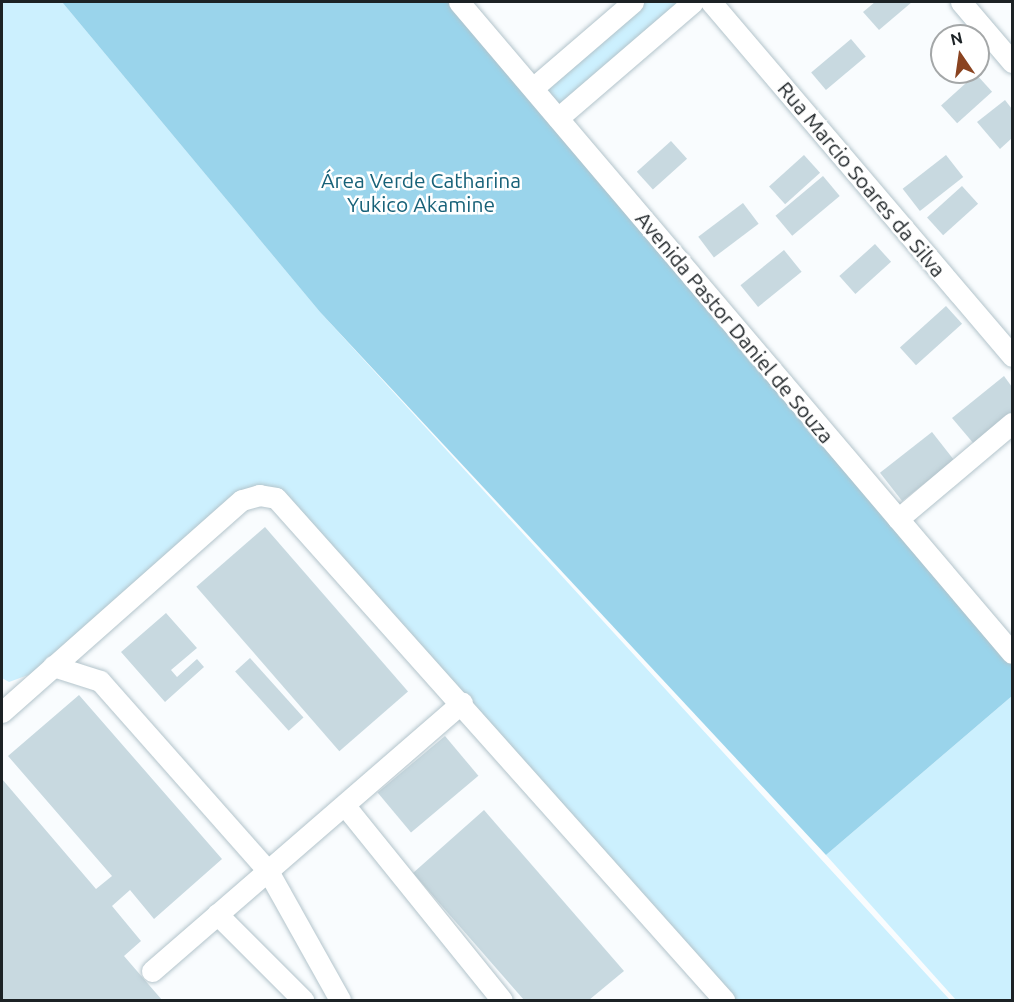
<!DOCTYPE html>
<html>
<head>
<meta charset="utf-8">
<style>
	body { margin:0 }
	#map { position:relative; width:1014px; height:1002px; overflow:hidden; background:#f9fcfe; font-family:Ubuntu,sans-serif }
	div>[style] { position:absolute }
	.green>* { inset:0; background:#ccf0fe }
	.forest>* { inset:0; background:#9ad4eb }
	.building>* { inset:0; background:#c8d9e0; transform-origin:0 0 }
	.roads { filter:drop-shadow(0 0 2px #b3c4cb) drop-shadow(0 0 2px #b3c4cb) }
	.minor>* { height:21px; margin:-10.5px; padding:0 10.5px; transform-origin:10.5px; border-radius:10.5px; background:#fff }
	span { translate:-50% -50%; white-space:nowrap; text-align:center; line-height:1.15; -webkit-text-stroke:5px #fff; paint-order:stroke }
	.street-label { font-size:21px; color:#1c2225 }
	.park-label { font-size:21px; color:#176178 }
	.frame { position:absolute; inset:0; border:3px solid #1c2225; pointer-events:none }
	.north { position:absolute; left:930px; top:24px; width:60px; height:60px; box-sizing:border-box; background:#fff; border:2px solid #a4a7a8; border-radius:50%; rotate:347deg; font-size:16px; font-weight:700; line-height:24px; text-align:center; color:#1c2225 }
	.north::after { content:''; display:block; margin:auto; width:21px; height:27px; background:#8a4320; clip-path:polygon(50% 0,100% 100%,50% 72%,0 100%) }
</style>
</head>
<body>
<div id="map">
	<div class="green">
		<i style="clip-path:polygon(2px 2px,62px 2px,320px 312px,950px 1000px,724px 1000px,259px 495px,53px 666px,9px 682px,2px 678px)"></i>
		<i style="clip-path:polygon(633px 2px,693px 2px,558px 118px,533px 88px)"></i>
		<i style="clip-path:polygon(1012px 696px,1012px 1000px,956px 1000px,826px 855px)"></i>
	</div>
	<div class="forest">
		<i style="clip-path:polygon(62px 2px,459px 2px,1012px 653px,1012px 696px,826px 855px,320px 312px)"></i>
	</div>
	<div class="building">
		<i style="clip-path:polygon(875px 2px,912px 2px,879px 30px,863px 12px)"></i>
		<i style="left:851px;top:39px;width:23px;height:52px;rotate:50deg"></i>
		<i style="left:976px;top:74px;width:24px;height:47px;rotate:48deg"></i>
		<i style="clip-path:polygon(1005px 100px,1012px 109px,1012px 138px,1000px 149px,977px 122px)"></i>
		<i style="left:671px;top:141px;width:24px;height:46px;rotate:48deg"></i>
		<i style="left:804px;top:155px;width:24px;height:47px;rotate:48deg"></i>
		<i style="left:946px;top:155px;width:28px;height:55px;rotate:52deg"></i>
		<i style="left:823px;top:176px;width:26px;height:62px;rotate:50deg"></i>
		<i style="left:962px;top:186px;width:24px;height:47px;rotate:48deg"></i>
		<i style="left:743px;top:203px;width:26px;height:56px;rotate:53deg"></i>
		<i style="left:875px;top:244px;width:24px;height:48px;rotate:48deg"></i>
		<i style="left:784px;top:250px;width:28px;height:56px;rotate:51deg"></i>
		<i style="left:946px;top:306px;width:24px;height:62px;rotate:48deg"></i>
		<i style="clip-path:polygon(1004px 376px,1012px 387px,1012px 413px,974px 444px,952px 418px)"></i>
		<i style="left:932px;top:432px;width:36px;height:66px;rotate:52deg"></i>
		<i style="left:265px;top:527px;width:218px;height:91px;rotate:49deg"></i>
		<i style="clip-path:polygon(166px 613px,197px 648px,171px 670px,177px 677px,197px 659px,204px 667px,165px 702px,121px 652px)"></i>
		<i style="left:250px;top:658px;width:80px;height:20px;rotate:48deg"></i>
		<i style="clip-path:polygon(79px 695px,222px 859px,154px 919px,130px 890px,112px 906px,141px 941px,124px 956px,162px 1000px,2px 1000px,2px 779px,96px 889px,112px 876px,8px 756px)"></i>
		<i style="left:445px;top:736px;width:52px;height:88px;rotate:50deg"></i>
		<i style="clip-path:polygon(484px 810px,624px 971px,589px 1000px,524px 1000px,413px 873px)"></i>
	</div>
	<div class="roads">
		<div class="minor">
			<i style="left:459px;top:2px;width:854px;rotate:49.65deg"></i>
			<i style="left:711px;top:2px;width:465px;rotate:49.6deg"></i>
			<i style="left:961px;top:2px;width:79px;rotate:49.6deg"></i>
			<i style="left:533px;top:88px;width:132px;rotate:-40.7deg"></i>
			<i style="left:558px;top:118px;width:178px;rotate:-40.7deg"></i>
			<i style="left:898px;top:519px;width:149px;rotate:-40.1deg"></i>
			<i style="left:53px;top:666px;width:49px;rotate:17.7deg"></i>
			<i style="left:100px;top:681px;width:254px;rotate:48.5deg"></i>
			<i style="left:268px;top:871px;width:148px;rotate:60.8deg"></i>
			<i style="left:2px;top:712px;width:320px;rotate:-41.5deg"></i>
			<i style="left:242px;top:500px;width:18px;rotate:-16deg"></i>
			<i style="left:259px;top:495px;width:17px;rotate:10deg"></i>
			<i style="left:276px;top:498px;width:673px;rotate:48.25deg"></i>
			<i style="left:346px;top:807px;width:248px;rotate:51.1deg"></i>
			<i style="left:217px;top:914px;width:122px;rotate:45deg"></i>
			<i style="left:152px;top:971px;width:410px;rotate:-40.9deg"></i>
		</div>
	</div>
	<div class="street-label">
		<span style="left:862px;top:179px;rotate:50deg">Rua Marcio Soares da Silva</span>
		<span style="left:735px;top:327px;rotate:50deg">Avenida Pastor Daniel de Souza</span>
	</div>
	<div class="park-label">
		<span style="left:421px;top:192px">Área Verde Catharina<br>Yukico Akamine</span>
	</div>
	<div class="frame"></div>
	<div class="north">N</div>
</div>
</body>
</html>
